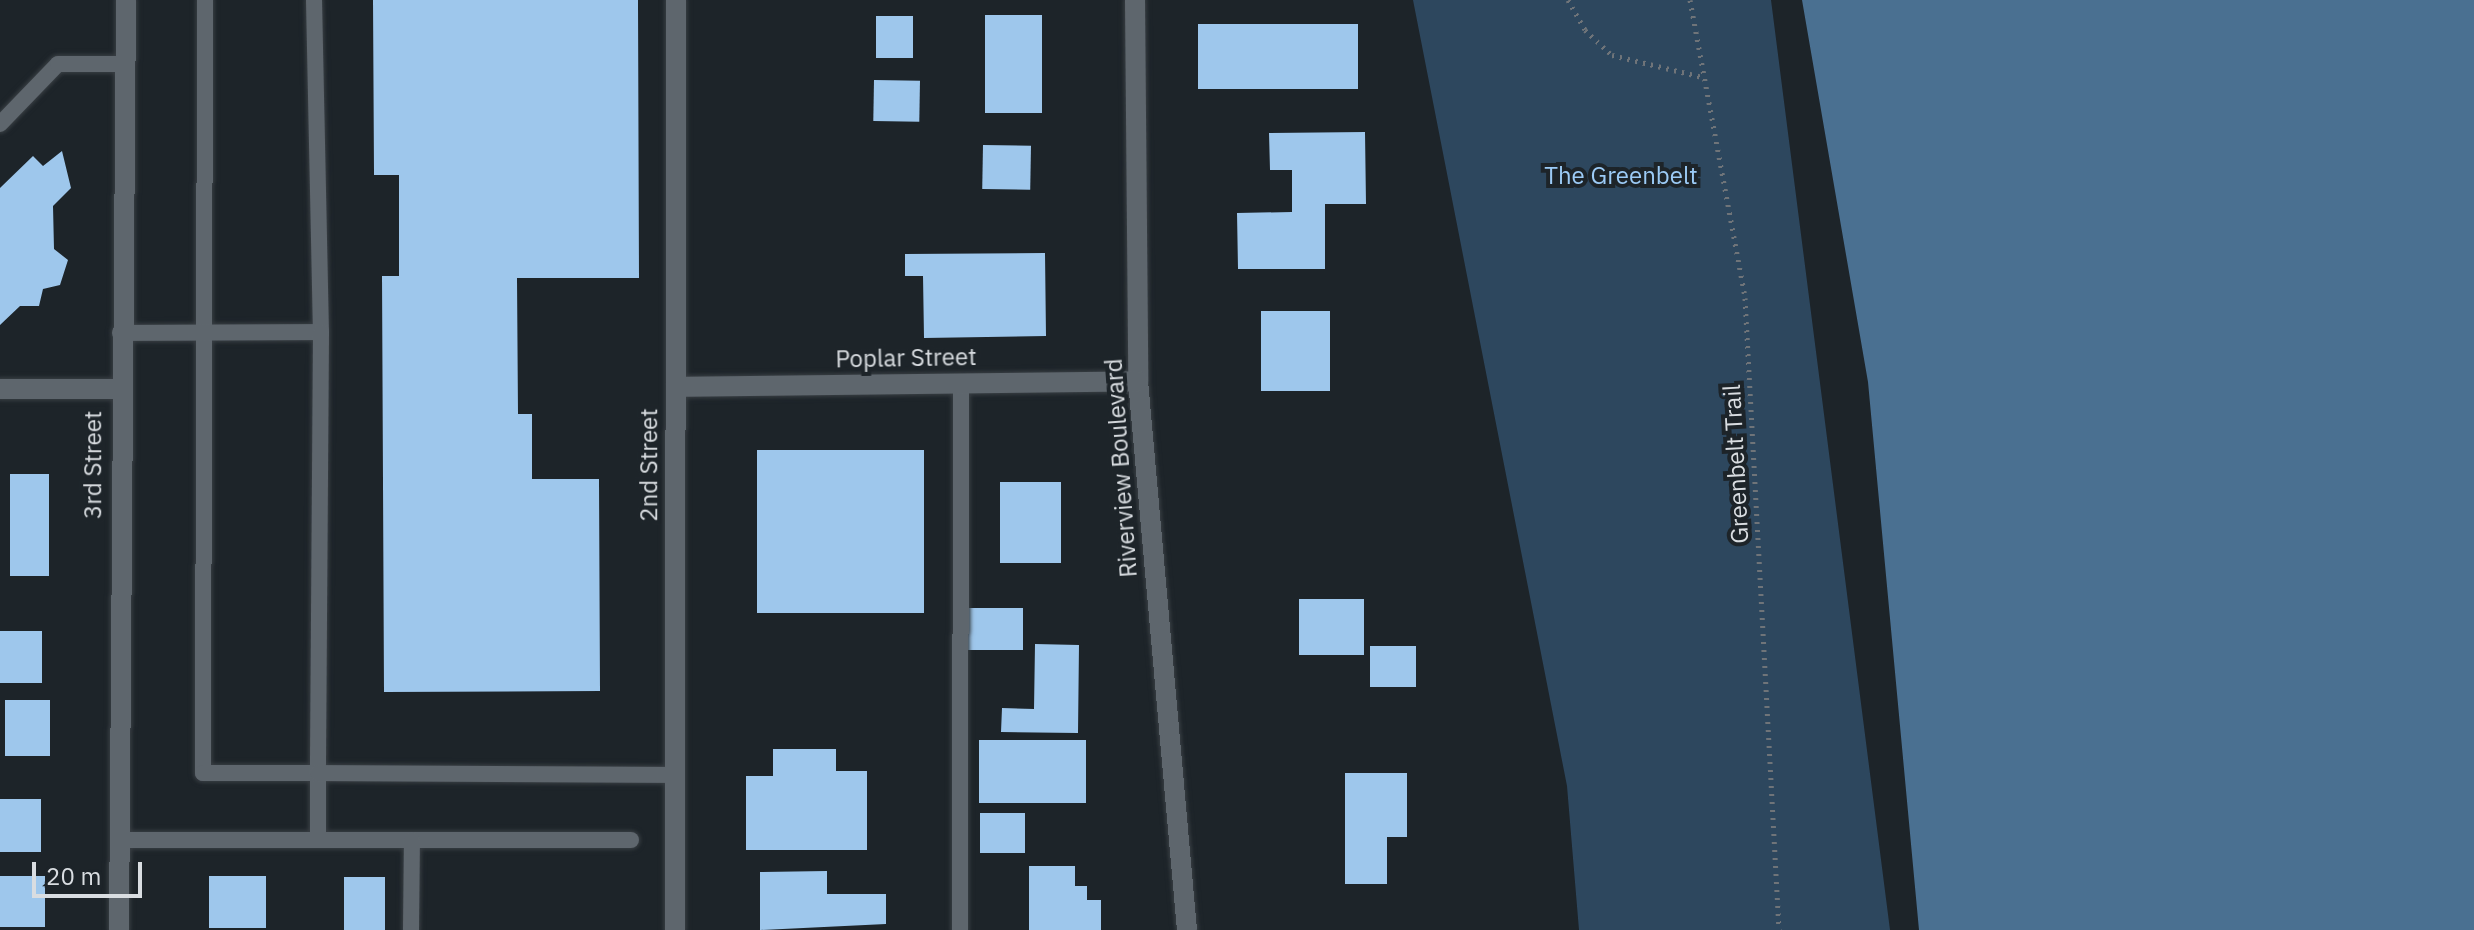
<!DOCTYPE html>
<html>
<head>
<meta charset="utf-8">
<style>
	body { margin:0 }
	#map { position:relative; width:2474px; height:930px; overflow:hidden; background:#1d2429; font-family:"IBM Plex Sans",sans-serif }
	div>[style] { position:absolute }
	.green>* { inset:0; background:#2d475e }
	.water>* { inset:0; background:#4a7091 }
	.building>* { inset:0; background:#9ec7ec; transform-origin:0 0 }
	.path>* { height:5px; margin-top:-2.5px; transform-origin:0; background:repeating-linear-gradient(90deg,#6f7479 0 2px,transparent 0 8px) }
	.roads { filter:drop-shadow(0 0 2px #393f44) drop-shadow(0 0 2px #393f44) }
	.service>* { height:16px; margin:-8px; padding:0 8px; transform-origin:8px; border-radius:8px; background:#5e666d }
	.minor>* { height:20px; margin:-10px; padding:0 10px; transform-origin:10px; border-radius:10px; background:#5e666d }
	.tertiary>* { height:20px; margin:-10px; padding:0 10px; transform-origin:10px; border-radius:10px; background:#5e666d }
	span { translate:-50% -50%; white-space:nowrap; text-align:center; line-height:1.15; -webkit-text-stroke:8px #1d2429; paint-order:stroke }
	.park-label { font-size:24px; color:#9ccbf6 }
	.street-label { font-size:24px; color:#d9dde1 }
	.scale { position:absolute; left:32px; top:862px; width:110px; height:36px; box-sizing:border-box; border:4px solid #d9dde1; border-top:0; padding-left:10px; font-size:24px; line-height:28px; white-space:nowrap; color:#d9dde1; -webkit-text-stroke:6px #1d2429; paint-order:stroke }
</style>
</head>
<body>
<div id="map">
	<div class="green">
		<i style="clip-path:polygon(1413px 0,1771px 0,1890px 930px,1579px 930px,1567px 786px)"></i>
	</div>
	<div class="water">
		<i style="clip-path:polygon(1802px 0,2474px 0,2474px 930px,1919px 930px,1868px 382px)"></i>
	</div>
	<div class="building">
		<i style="clip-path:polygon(373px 0,638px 0,639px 278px,517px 278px,518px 414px,532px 414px,532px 479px,599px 479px,600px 691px,384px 692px,382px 276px,399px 276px,399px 175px,374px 175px)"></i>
		<i style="left:985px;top:15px;width:57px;height:98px"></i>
		<i style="left:876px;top:16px;width:37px;height:42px"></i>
		<i style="left:1358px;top:24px;width:65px;height:160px;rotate:90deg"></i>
		<i style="left:874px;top:80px;width:46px;height:41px;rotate:1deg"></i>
		<i style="clip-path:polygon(1365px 132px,1366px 204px,1325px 204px,1325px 269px,1238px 269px,1237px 213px,1292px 212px,1292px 170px,1270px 170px,1269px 133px)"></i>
		<i style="left:983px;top:145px;width:48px;height:44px;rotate:1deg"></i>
		<i style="clip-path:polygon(62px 151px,71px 188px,53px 206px,54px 249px,68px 260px,60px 285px,43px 289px,39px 306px,20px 306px,0 325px,0 188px,33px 156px,43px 166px)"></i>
		<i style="clip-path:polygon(1045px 253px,1046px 336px,924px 338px,923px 276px,905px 276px,905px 254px)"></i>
		<i style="left:1261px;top:311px;width:69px;height:80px"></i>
		<i style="left:757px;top:450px;width:167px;height:163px"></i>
		<i style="left:10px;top:474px;width:39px;height:102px"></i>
		<i style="left:1000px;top:482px;width:61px;height:81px"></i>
		<i style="left:1299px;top:599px;width:65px;height:56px"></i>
		<i style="left:967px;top:608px;width:56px;height:42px"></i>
		<i style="left:0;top:631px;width:42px;height:52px"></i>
		<i style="clip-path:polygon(1035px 644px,1079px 645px,1078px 733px,1001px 732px,1002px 708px,1034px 709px)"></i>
		<i style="left:1370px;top:646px;width:46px;height:41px"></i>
		<i style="left:5px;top:700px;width:45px;height:56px"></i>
		<i style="left:979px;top:740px;width:107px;height:63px"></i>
		<i style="clip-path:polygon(773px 749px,836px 749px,836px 771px,867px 771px,867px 850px,746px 850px,746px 776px,773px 776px)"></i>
		<i style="clip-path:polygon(1345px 773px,1407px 773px,1407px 837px,1387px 837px,1387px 884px,1345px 884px)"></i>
		<i style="left:0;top:799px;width:41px;height:53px"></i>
		<i style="left:980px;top:813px;width:45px;height:40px"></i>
		<i style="clip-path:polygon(1029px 866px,1075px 866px,1075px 886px,1087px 886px,1087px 900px,1101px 900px,1101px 930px,1029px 930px)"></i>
		<i style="clip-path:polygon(827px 871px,827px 894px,886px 894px,886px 924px,760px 930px,760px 872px)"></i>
		<i style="left:0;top:876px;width:45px;height:51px"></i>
		<i style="left:209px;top:876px;width:57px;height:52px"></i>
		<i style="left:344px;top:877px;width:41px;height:53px"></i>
	</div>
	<div class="path">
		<i style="left:1568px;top:0;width:34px;rotate:60deg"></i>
		<i style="left:1585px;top:30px;width:37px;rotate:43deg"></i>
		<i style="left:1612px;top:55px;width:93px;rotate:13.7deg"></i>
		<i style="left:1690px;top:0;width:303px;rotate:79.5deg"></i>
		<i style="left:1745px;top:298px;width:633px;rotate:86.92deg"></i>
	</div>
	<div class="roads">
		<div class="service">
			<i style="left:205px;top:0;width:773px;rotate:90.15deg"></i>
			<i style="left:203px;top:773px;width:115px"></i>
			<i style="left:318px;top:773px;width:67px;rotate:90deg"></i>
			<i style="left:314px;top:0;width:332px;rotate:88.8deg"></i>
			<i style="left:0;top:124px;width:83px;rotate:-46deg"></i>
			<i style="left:58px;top:64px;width:66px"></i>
			<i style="left:120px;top:333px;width:201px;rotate:-0.3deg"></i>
			<i style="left:321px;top:332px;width:441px;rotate:90.4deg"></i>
			<i style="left:318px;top:773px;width:357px;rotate:0.3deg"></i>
			<i style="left:119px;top:840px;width:512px"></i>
			<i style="left:411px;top:930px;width:90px;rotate:-89.4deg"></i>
			<i style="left:960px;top:930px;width:546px;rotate:-89.9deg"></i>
		</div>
		<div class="minor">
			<i style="left:1135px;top:0;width:381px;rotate:89.5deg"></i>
			<i style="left:1138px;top:381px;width:551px;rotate:84.9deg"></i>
			<i style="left:676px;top:387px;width:462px;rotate:-0.7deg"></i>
			<i style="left:0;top:389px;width:119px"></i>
			<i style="left:119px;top:930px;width:930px;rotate:-89.57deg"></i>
		</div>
		<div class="tertiary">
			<i style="left:675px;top:930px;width:930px;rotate:-89.94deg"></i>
		</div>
	</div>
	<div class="park-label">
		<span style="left:1621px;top:176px">The Greenbelt</span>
	</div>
	<div class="street-label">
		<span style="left:906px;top:358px;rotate:-1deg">Poplar Street</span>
		<span style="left:1736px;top:464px;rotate:-93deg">Greenbelt Trail</span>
		<span style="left:93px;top:465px;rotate:-90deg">3rd Street</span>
		<span style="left:649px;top:465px;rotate:-90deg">2nd Street</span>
		<span style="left:1121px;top:468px;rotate:-94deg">Riverview Boulevard</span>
	</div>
	<div class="scale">20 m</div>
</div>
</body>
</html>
